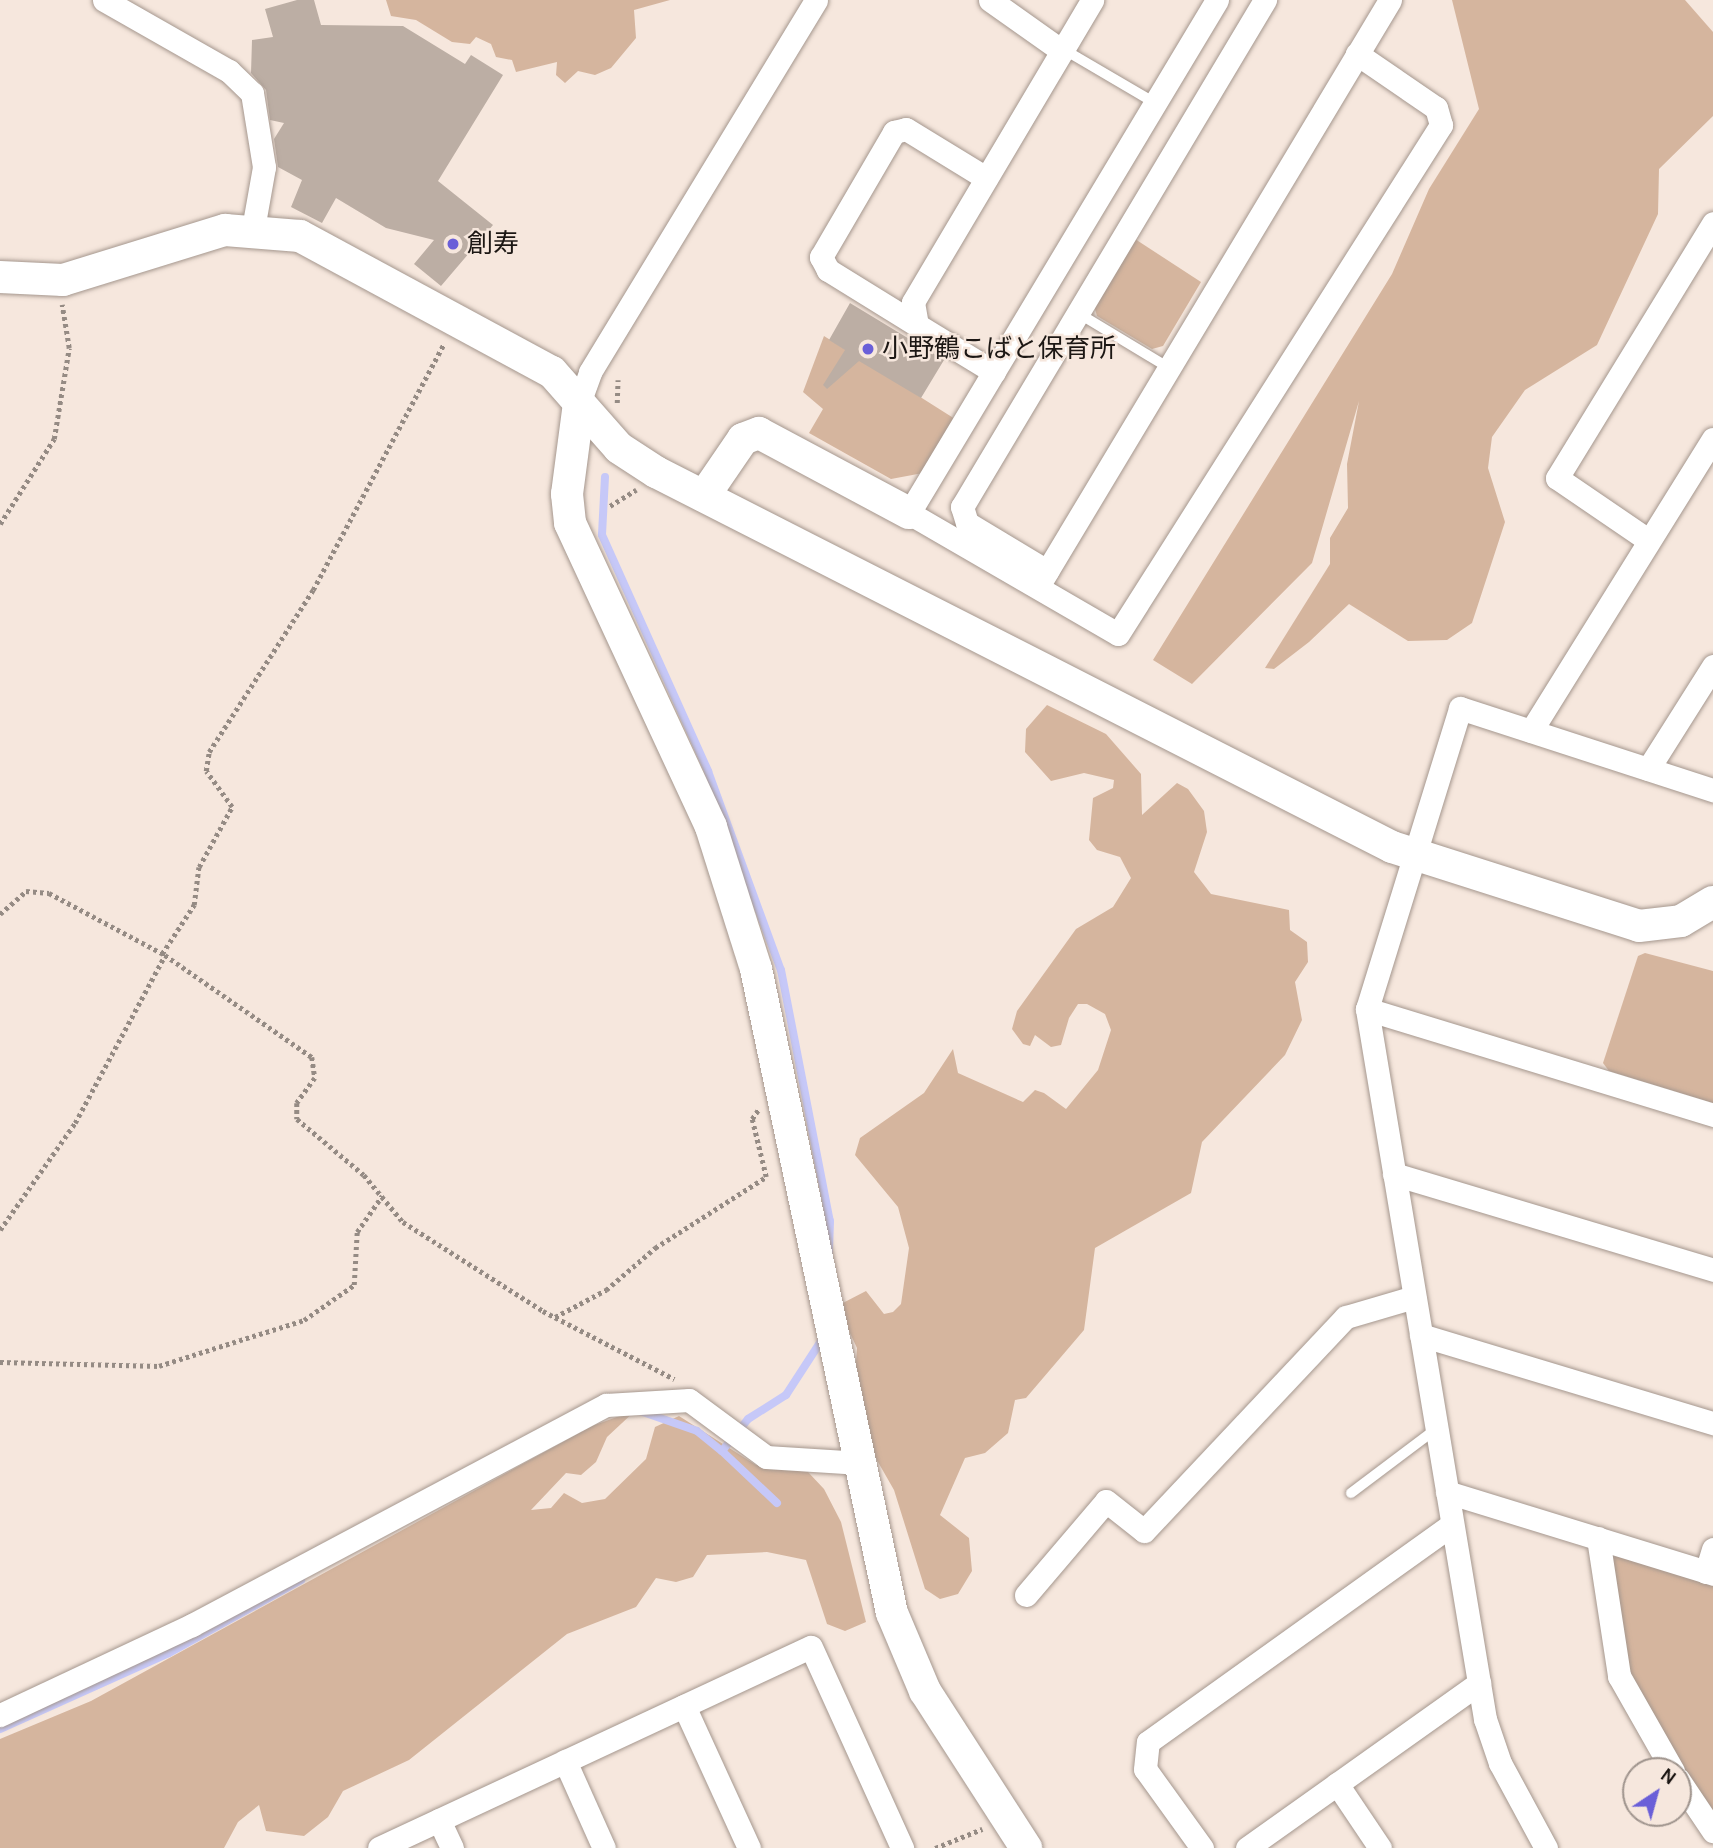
<!DOCTYPE html>
<html>
<head>
<meta charset="utf-8">
<style>
	body { margin:0 }
	#map { position:relative; width:1713px; height:1848px; overflow:hidden; background:#f6e7dd; font-family:Karla,"Noto Sans JP",sans-serif }
	div>[style] { position:absolute }
	.green>* { inset:0; background:#d5b59e }
	.stream>* { height:8px; margin:-4px; padding:0 4px; transform-origin:4px; border-radius:4px; background:#c6c8f8 }
	.building>* { inset:0; background:#bcaea4 }
	.path>* { height:4.5px; margin-top:-2.25px; transform-origin:0; background:repeating-linear-gradient(90deg,#958b84 0 3.5px,transparent 0 7px) }
	.roads { filter:drop-shadow(0 0 2px #a5978e) drop-shadow(0 0 2px #a5978e) }
	.lane>* { height:10px; margin:-5px; padding:0 5px; transform-origin:5px; border-radius:5px; background:#fff }
	.street>* { height:23px; margin:-11.5px; padding:0 11.5px; transform-origin:11.5px; border-radius:11.5px; background:#fff }
	.secondary>* { height:32px; margin:-16px; padding:0 16px; transform-origin:16px; border-radius:16px; background:#fff }
	.dots>* { width:19px; height:19px; translate:-50% -50%; box-sizing:border-box; border:4px solid #f6e7dd; border-radius:50% }
	span { translate:-50% -50%; white-space:nowrap; text-align:center; line-height:1.15; -webkit-text-stroke:5px #f6e7dd; paint-order:stroke }
	.poi-label { font-size:26px; color:#1c1714 }
	.left { translate:0 -50%; text-align:left }
	.north { position:absolute; left:1622px; top:1757px; width:70px; height:70px; box-sizing:border-box; background:#f6e7dd; border:2px solid #9f948d; border-radius:50%; rotate:36deg; font-size:19px; font-weight:700; line-height:28px; text-align:center; color:#1c1714 }
	.north::after { content:''; display:block; margin:auto; width:24px; height:32px; background:#6a5fd8; clip-path:polygon(50% 0,100% 100%,50% 72%,0 100%) }
</style>
</head>
<body>
<div id="map">
	<div class="green">
		<i style="clip-path:polygon(386px 0,670px 0,634px 10px,636px 38px,611px 68px,595px 75px,578px 71px,565px 83px,556px 75px,557px 62px,516px 72px,512px 60px,496px 57px,491px 44px,476px 37px,470px 44px,452px 42px,416px 20px,391px 16px)"></i>
		<i style="clip-path:polygon(1452px 0,1685px 0,1713px 32px,1713px 116px,1659px 169px,1658px 214px,1597px 345px,1525px 390px,1492px 437px,1488px 468px,1505px 522px,1472px 623px,1447px 640px,1408px 641px,1349px 604px,1309px 642px,1274px 669px,1265px 668px,1330px 564px,1330px 538px,1348px 508px,1347px 464px,1359px 401px,1312px 563px,1192px 684px,1153px 660px,1392px 274px,1429px 189px,1479px 109px)"></i>
		<i style="clip-path:polygon(1135px 239px,1201px 282px,1163px 346px,1152px 349px,1097px 316px,1093px 302px)"></i>
		<i style="clip-path:polygon(824px 336px,955px 419px,923px 473px,891px 479px,809px 433px,823px 409px,803px 392px)"></i>
		<i style="clip-path:polygon(1047px 705px,1106px 734px,1141px 774px,1142px 815px,1177px 783px,1188px 789px,1204px 811px,1207px 832px,1194px 872px,1211px 894px,1289px 910px,1290px 930px,1307px 942px,1308px 962px,1295px 982px,1302px 1020px,1285px 1055px,1202px 1142px,1191px 1193px,1095px 1248px,1084px 1330px,1026px 1398px,1015px 1400px,1008px 1433px,985px 1453px,965px 1458px,940px 1515px,969px 1538px,972px 1571px,958px 1594px,940px 1599px,925px 1589px,894px 1490px,870px 1448px,855px 1378px,857px 1348px,837px 1306px,866px 1291px,884px 1314px,893px 1312px,901px 1304px,909px 1248px,898px 1207px,855px 1155px,860px 1138px,924px 1093px,953px 1049px,958px 1073px,1023px 1102px,1035px 1090px,1044px 1093px,1066px 1109px,1098px 1070px,1111px 1030px,1105px 1014px,1087px 1004px,1078px 1004px,1069px 1018px,1061px 1045px,1051px 1047px,1035px 1035px,1030px 1046px,1023px 1044px,1012px 1029px,1017px 1011px,1076px 929px,1113px 907px,1131px 878px,1120px 857px,1097px 850px,1089px 840px,1093px 798px,1113px 788px,1114px 780px,1084px 773px,1051px 781px,1025px 752px,1026px 729px)"></i>
		<i style="clip-path:polygon(1645px 953px,1713px 971px,1713px 1103px,1609px 1071px,1603px 1063px,1638px 956px)"></i>
		<i style="clip-path:polygon(636px 1410px,607px 1437px,596px 1462px,581px 1475px,566px 1473px,531px 1510px,551px 1508px,564px 1493px,582px 1503px,605px 1499px,646px 1459px,655px 1427px,679px 1416px,756px 1465px,808px 1472px,824px 1489px,841px 1522px,866px 1622px,845px 1631px,827px 1624px,806px 1560px,767px 1552px,707px 1555px,693px 1577px,676px 1582px,656px 1578px,636px 1607px,567px 1634px,409px 1760px,343px 1791px,328px 1817px,304px 1836px,266px 1831px,259px 1805px,238px 1822px,224px 1848px,0 1848px,0 1739px,91px 1701px,592px 1426px)"></i>
		<i style="clip-path:polygon(1618px 1555px,1713px 1584px,1713px 1815px,1632px 1688px,1609px 1561px)"></i>
	</div>
	<div class="stream">
		<i style="left:605px;top:477px;width:58px;rotate:93deg"></i>
		<i style="left:602px;top:535px;width:259px;rotate:65.8deg"></i>
		<i style="left:708px;top:771px;width:212px;rotate:69.9deg"></i>
		<i style="left:781px;top:970px;width:256px;rotate:79deg"></i>
		<i style="left:830px;top:1221px;width:31px;rotate:92deg"></i>
		<i style="left:640px;top:1411px;width:60px;rotate:19.3deg"></i>
		<i style="left:697px;top:1431px;width:32px;rotate:39deg"></i>
		<i style="left:777px;top:1503px;width:76px;rotate:-136.6deg"></i>
		<i style="left:722px;top:1451px;width:41px;rotate:-50.9deg"></i>
		<i style="left:748px;top:1419px;width:45px;rotate:-32.3deg"></i>
		<i style="left:786px;top:1395px;width:68px;rotate:-57deg"></i>
		<i style="left:0;top:1729px;width:185px;rotate:-24.2deg"></i>
		<i style="left:169px;top:1653px;width:151px;rotate:-28.9deg"></i>
	</div>
	<div class="building">
		<i style="clip-path:polygon(297px 0,314px 0,321px 25px,403px 26px,465px 64px,471px 55px,503px 75px,438px 181px,493px 225px,441px 286px,414px 264px,434px 240px,386px 228px,336px 198px,322px 223px,291px 207px,302px 180px,278px 167px,274px 139px,284px 123px,270px 120px,266px 90px,251px 73px,252px 40px,273px 37px,265px 9px)"></i>
		<i style="clip-path:polygon(850px 303px,944px 360px,921px 398px,859px 361px,827px 389px,823px 385px,845px 350px,829px 340px)"></i>
	</div>
	<div class="path">
		<i style="left:617px;top:403px;width:23px;rotate:-88deg"></i>
		<i style="left:610px;top:506px;width:31px;rotate:-32deg"></i>
		<i style="left:0;top:524px;width:101px;rotate:-57.6deg"></i>
		<i style="left:54px;top:439px;width:92px;rotate:-80.6deg"></i>
		<i style="left:69px;top:348px;width:44px;rotate:-99.2deg"></i>
		<i style="left:0;top:914px;width:35px;rotate:-41deg"></i>
		<i style="left:26px;top:891px;width:23px;rotate:5deg"></i>
		<i style="left:49px;top:893px;width:132px;rotate:28.1deg"></i>
		<i style="left:165px;top:955px;width:179px;rotate:34.8deg"></i>
		<i style="left:312px;top:1057px;width:21px;rotate:82deg"></i>
		<i style="left:315px;top:1078px;width:31px;rotate:126deg"></i>
		<i style="left:297px;top:1103px;width:16px;rotate:90deg"></i>
		<i style="left:297px;top:1119px;width:87px;rotate:39.9deg"></i>
		<i style="left:364px;top:1175px;width:61px;rotate:50.3deg"></i>
		<i style="left:403px;top:1222px;width:166px;rotate:32.4deg"></i>
		<i style="left:543px;top:1311px;width:148px;rotate:27.4deg"></i>
		<i style="left:162px;top:954px;width:59px;rotate:-56.9deg"></i>
		<i style="left:194px;top:905px;width:38px;rotate:-83deg"></i>
		<i style="left:199px;top:867px;width:68px;rotate:-61.2deg"></i>
		<i style="left:232px;top:807px;width:44px;rotate:-125.8deg"></i>
		<i style="left:206px;top:771px;width:19px;rotate:-81deg"></i>
		<i style="left:209px;top:752px;width:193px;rotate:-57.3deg"></i>
		<i style="left:313px;top:590px;width:279px;rotate:-62deg"></i>
		<i style="left:0;top:1230px;width:131px;rotate:-55deg"></i>
		<i style="left:75px;top:1123px;width:191px;rotate:-61.8deg"></i>
		<i style="left:555px;top:1317px;width:58px;rotate:-27.9deg"></i>
		<i style="left:606px;top:1290px;width:65px;rotate:-40.6deg"></i>
		<i style="left:655px;top:1248px;width:132px;rotate:-32.6deg"></i>
		<i style="left:766px;top:1177px;width:60px;rotate:-103.6deg"></i>
		<i style="left:752px;top:1119px;width:11px;rotate:-56deg"></i>
		<i style="left:0;top:1362px;width:159px;rotate:1.4deg"></i>
		<i style="left:159px;top:1366px;width:152px;rotate:-17.6deg"></i>
		<i style="left:304px;top:1320px;width:61px;rotate:-35deg"></i>
		<i style="left:354px;top:1285px;width:53px;rotate:-86.8deg"></i>
		<i style="left:357px;top:1232px;width:44px;rotate:-55.2deg"></i>
		<i style="left:935px;top:1848px;width:51px;rotate:-22deg"></i>
	</div>
	<div class="roads">
		<div class="lane">
			<i style="left:1063px;top:49px;width:107px;rotate:30.4deg"></i>
			<i style="left:1078px;top:313px;width:106px;rotate:31.1deg"></i>
			<i style="left:1351px;top:1493px;width:106px;rotate:-37deg"></i>
		</div>
		<div class="street">
			<i style="left:104px;top:0;width:144px;rotate:29.6deg"></i>
			<i style="left:229px;top:71px;width:32px;rotate:44deg"></i>
			<i style="left:252px;top:93px;width:75px;rotate:80.8deg"></i>
			<i style="left:264px;top:167px;width:63px;rotate:100.1deg"></i>
			<i style="left:990px;top:0;width:88px;rotate:35.3deg"></i>
			<i style="left:1217px;top:0;width:598px;rotate:120.98deg"></i>
			<i style="left:909px;top:513px;width:241px;rotate:30.1deg"></i>
			<i style="left:1118px;top:634px;width:603px;rotate:-57.6deg"></i>
			<i style="left:1441px;top:125px;width:18px;rotate:-106deg"></i>
			<i style="left:1436px;top:108px;width:96px;rotate:-145.6deg"></i>
			<i style="left:917px;top:325px;width:105px;rotate:-148.3deg"></i>
			<i style="left:828px;top:270px;width:15px;rotate:-118deg"></i>
			<i style="left:821px;top:257px;width:145px;rotate:-59.7deg"></i>
			<i style="left:894px;top:132px;width:12px;rotate:-14deg"></i>
			<i style="left:906px;top:129px;width:94px;rotate:31.5deg"></i>
			<i style="left:994px;top:372px;width:90px;rotate:-148.6deg"></i>
			<i style="left:917px;top:325px;width:23px;rotate:-100deg"></i>
			<i style="left:913px;top:302px;width:351px;rotate:-59.3deg"></i>
			<i style="left:579px;top:403px;width:33px;rotate:-70deg"></i>
			<i style="left:590px;top:372px;width:435px;rotate:-58.7deg"></i>
			<i style="left:1648px;top:540px;width:110px;rotate:-145.7deg"></i>
			<i style="left:1557px;top:478px;width:299px;rotate:-58.5deg"></i>
			<i style="left:1047px;top:571px;width:93px;rotate:-149deg"></i>
			<i style="left:967px;top:523px;width:17px;rotate:-107deg"></i>
			<i style="left:962px;top:507px;width:591px;rotate:-59.14deg"></i>
			<i style="left:1040px;top:583px;width:680px;rotate:-59.02deg"></i>
			<i style="left:1531px;top:731px;width:344px;rotate:-58.1deg"></i>
			<i style="left:1648px;top:769px;width:122px;rotate:-57.7deg"></i>
			<i style="left:1367px;top:1009px;width:362px;rotate:17deg"></i>
			<i style="left:1394px;top:1174px;width:333px;rotate:16.7deg"></i>
			<i style="left:1421px;top:1335px;width:305px;rotate:16.8deg"></i>
			<i style="left:1447px;top:1492px;width:278px;rotate:17.1deg"></i>
			<i style="left:1598px;top:1538px;width:140px;rotate:81.3deg"></i>
			<i style="left:1619px;top:1676px;width:109px;rotate:60.4deg"></i>
			<i style="left:1706px;top:1572px;width:24px;rotate:-73deg"></i>
			<i style="left:1026px;top:1595px;width:123px;rotate:-49.6deg"></i>
			<i style="left:1106px;top:1501px;width:48px;rotate:38.3deg"></i>
			<i style="left:1144px;top:1531px;width:294px;rotate:-46.7deg"></i>
			<i style="left:1346px;top:1317px;width:71px;rotate:-16.4deg"></i>
			<i style="left:684px;top:1706px;width:156px;rotate:65.4deg"></i>
			<i style="left:0;top:1715px;width:212px;rotate:-25.1deg"></i>
			<i style="left:192px;top:1625px;width:469px;rotate:-28deg"></i>
			<i style="left:606px;top:1405px;width:83px;rotate:-3.4deg"></i>
			<i style="left:689px;top:1400px;width:96px;rotate:36.5deg"></i>
			<i style="left:766px;top:1457px;width:95px;rotate:3.6deg"></i>
			<i style="left:565px;top:1761px;width:95px;rotate:65.9deg"></i>
			<i style="left:1678px;top:1779px;width:63px;rotate:56.1deg"></i>
			<i style="left:1337px;top:1784px;width:77px;rotate:56.1deg"></i>
			<i style="left:439px;top:1820px;width:31px;rotate:65deg"></i>
			<i style="left:379px;top:1848px;width:476px;rotate:-25deg"></i>
			<i style="left:811px;top:1647px;width:221px;rotate:65.6deg"></i>
			<i style="left:1202px;top:1848px;width:97px;rotate:-125.8deg"></i>
			<i style="left:1145px;top:1769px;width:27px;rotate:-84deg"></i>
			<i style="left:1148px;top:1742px;width:374px;rotate:-35.6deg"></i>
			<i style="left:1247px;top:1848px;width:285px;rotate:-35.4deg"></i>
			<i style="left:1546px;top:1848px;width:97px;rotate:-118.4deg"></i>
			<i style="left:1500px;top:1763px;width:46px;rotate:-108.8deg"></i>
			<i style="left:1485px;top:1719px;width:720px;rotate:-99.44deg"></i>
			<i style="left:1367px;top:1009px;width:315px;rotate:-72.8deg"></i>
			<i style="left:1460px;top:708px;width:266px;rotate:18deg"></i>
		</div>
		<div class="secondary">
			<i style="left:0;top:277px;width:63px;rotate:2.7deg"></i>
			<i style="left:63px;top:280px;width:170px;rotate:-17.2deg"></i>
			<i style="left:225px;top:230px;width:75px;rotate:4.6deg"></i>
			<i style="left:300px;top:236px;width:286px;rotate:28.4deg"></i>
			<i style="left:552px;top:372px;width:101px;rotate:48.6deg"></i>
			<i style="left:619px;top:448px;width:44px;rotate:33deg"></i>
			<i style="left:656px;top:472px;width:826px;rotate:27deg"></i>
			<i style="left:1392px;top:847px;width:259px;rotate:17.7deg"></i>
			<i style="left:1639px;top:926px;width:42px;rotate:-6.8deg"></i>
			<i style="left:1681px;top:921px;width:37px;rotate:-31deg"></i>
			<i style="left:579px;top:403px;width:92px;rotate:97.5deg"></i>
			<i style="left:567px;top:494px;width:29px;rotate:84deg"></i>
			<i style="left:570px;top:523px;width:335px;rotate:65.1deg"></i>
			<i style="left:711px;top:827px;width:149px;rotate:72.4deg"></i>
			<i style="left:756px;top:969px;width:658px;rotate:78.08deg"></i>
			<i style="left:892px;top:1613px;width:85px;rotate:67.1deg"></i>
			<i style="left:925px;top:1691px;width:187px;rotate:57.2deg"></i>
			<i style="left:704px;top:496px;width:69px;rotate:-55.6deg"></i>
			<i style="left:743px;top:439px;width:17px;rotate:-21deg"></i>
			<i style="left:759px;top:433px;width:170px;rotate:28.1deg"></i>
		</div>
	</div>
	<div class="dots">
		<i style="left:453px;top:244px;background:#6a5fd8"></i>
		<i style="left:868px;top:349px;background:#6a5fd8"></i>
	</div>
	<div class="poi-label">
		<span class="left" style="left:467px;top:244px">創寿</span>
		<span class="left" style="left:882px;top:349px">小野鶴こばと保育所</span>
	</div>
	<div class="north">N</div>
</div>
</body>
</html>
